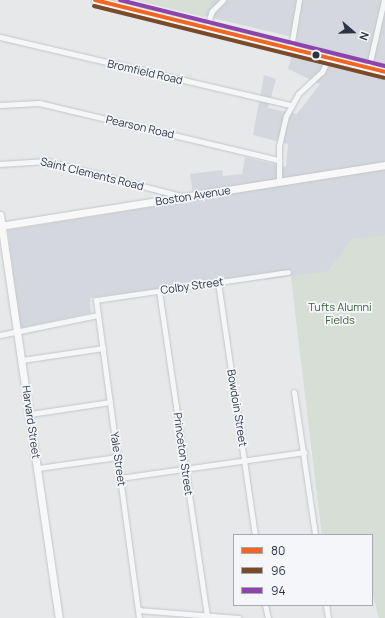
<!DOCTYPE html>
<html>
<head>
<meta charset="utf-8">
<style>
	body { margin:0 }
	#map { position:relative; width:385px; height:618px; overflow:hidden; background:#e6e8ea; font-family:Manrope,sans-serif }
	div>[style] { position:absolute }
	.built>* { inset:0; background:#d4d7dd }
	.green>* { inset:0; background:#d6ded6 }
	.roads { filter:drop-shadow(0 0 1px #c4c6c8) drop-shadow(0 0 1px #c4c6c8) }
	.street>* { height:5px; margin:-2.5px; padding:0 2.5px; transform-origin:2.5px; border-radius:2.5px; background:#f5f6f7 }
	.secondary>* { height:7px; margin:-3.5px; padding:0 3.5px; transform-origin:3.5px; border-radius:3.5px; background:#f8f8f8 }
	.bus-1>* { height:4px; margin:-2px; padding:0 2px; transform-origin:2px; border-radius:2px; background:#f26522 }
	.bus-2>* { height:4px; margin:-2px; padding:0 2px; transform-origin:2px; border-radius:2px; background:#7a4b2a }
	.bus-3>* { height:4px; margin:-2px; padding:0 2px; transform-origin:2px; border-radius:2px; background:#8e44ad }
	.dots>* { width:11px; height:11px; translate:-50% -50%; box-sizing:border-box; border:2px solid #f4f6f9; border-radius:50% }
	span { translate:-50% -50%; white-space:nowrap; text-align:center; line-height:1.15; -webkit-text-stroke:3.5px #f4f6f9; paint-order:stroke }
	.street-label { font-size:11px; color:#2b3445 }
	.park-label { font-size:11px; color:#3f6138 }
	.legend { position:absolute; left:233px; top:534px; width:140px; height:72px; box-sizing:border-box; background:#f4f6f9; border:1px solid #a4a8b1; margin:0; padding:5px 7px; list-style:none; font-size:12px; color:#2b3445 }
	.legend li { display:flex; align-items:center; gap:8px; height:20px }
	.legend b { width:20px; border:1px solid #a4a8b1 }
	.north { position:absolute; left:333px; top:12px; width:40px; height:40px; -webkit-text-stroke:3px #f4f6f9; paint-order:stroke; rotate:110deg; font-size:11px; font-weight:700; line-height:16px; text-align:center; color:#2b3445 }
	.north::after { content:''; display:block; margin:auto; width:14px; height:18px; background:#2b3445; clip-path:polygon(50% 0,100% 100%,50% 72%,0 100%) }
</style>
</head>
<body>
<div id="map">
	<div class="built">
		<i style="clip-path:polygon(136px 0,385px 0,385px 618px,379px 618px,372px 592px,372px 535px,322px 535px,291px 276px,265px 280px,262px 274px,90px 298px,91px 313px,20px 328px,8px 230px,194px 200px,190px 174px,222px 170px,223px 176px,242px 174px,245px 157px,286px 167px,288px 144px,253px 135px,264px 75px,276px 79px,268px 108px,297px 114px,320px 84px,288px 69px,297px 38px)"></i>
	</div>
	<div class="green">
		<i style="clip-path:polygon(136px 0,213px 0,204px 17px)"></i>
		<i style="clip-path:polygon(385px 235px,385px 618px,379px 618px,372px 592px,372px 535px,322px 535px,291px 276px,328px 271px,352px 239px)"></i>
	</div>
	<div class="roads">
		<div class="street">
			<i style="left:207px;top:26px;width:16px;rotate:-72deg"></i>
			<i style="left:212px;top:11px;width:16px;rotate:-45deg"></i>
			<i style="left:0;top:37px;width:298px;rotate:13.2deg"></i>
			<i style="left:291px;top:47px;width:48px;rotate:-80.3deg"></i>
			<i style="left:369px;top:66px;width:68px;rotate:-77.2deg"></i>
			<i style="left:0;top:105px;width:39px;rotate:-3deg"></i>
			<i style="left:39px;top:103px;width:247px;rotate:13.4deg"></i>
			<i style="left:0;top:164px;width:47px;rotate:-3.7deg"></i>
			<i style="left:47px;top:161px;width:138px;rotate:14.7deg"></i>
			<i style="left:279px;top:182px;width:36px;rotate:-90deg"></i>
			<i style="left:279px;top:146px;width:31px;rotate:-77deg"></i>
			<i style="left:286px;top:116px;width:25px;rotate:-61deg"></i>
			<i style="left:298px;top:94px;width:33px;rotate:-43deg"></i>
			<i style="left:322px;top:72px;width:17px;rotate:-66deg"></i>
			<i style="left:218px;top:282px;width:256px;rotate:81.7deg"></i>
			<i style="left:159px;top:291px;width:331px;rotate:81.6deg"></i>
			<i style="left:0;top:335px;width:100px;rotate:-11.5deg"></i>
			<i style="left:22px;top:360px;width:82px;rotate:-8.4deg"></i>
			<i style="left:294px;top:392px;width:145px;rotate:81.6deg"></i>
			<i style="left:30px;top:414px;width:81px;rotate:-8.5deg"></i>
			<i style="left:38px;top:468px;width:80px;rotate:-7.9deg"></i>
			<i style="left:120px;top:478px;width:186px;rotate:-8deg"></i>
			<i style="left:265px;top:605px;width:13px;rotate:77deg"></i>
			<i style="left:326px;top:605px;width:13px;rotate:81deg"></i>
			<i style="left:138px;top:610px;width:101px;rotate:4.5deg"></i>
			<i style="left:139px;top:618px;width:321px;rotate:-97.7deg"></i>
			<i style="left:96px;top:300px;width:194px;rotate:-8.3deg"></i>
		</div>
		<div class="secondary">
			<i style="left:95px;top:0;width:299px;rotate:13.9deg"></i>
			<i style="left:0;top:215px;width:407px;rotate:81.7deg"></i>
			<i style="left:0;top:226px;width:390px;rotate:-9deg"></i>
		</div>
	</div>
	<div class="bus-1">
		<i style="left:95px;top:0;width:299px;rotate:13.9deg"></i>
	</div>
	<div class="bus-2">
		<i style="left:94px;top:6px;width:299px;rotate:13.9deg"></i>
	</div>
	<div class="bus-3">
		<i style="left:120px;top:0;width:273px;rotate:14deg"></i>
	</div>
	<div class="dots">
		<i style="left:316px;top:55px;background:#2b3445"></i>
	</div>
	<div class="street-label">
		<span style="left:145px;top:72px;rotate:13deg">Bromfield Road</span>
		<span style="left:140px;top:127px;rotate:13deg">Pearson Road</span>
		<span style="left:92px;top:174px;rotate:14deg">Saint Clements Road</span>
		<span style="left:193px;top:196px;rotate:-9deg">Boston Avenue</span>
		<span style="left:192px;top:286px;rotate:-8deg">Colby Street</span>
		<span style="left:237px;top:408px;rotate:81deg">Bowdoin Street</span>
		<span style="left:31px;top:422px;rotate:82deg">Harvard Street</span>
		<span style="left:183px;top:454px;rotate:82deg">Princeton Street</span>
		<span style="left:118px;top:459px;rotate:82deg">Yale Street</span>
	</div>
	<div class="park-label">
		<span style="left:340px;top:314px">Tufts Alumni<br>Fields</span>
	</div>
	<ul class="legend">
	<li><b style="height:5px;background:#f26522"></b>80</li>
	<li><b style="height:5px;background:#7a4b2a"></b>96</li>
	<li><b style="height:5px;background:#8e44ad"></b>94</li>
	</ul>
	<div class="north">N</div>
</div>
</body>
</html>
